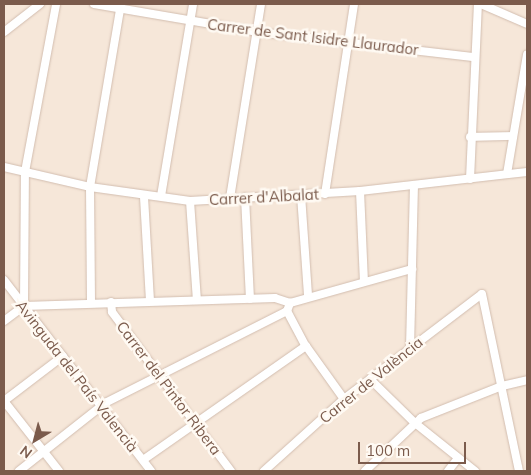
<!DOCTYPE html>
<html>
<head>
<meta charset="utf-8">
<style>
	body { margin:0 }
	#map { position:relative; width:531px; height:475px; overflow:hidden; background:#fdf6eb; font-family:Mulish,sans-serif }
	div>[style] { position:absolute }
	.residential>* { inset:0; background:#f6e7d9; transform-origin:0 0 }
	.roads { filter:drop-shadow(0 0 1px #d2bdaf) drop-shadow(0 0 1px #d2bdaf) }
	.minor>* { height:8px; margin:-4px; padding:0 4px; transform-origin:4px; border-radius:4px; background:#fff }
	span { translate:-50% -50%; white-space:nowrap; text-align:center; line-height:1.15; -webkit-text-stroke:5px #fffaf3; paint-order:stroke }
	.street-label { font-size:15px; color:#7b5b4c }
	.frame { position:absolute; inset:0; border:5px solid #7b5b4c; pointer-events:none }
	.north { position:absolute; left:10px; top:415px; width:50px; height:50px; -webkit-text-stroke:4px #fffaf3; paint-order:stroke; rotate:217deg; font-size:14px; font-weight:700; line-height:20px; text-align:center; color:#7b5b4c }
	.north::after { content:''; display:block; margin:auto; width:18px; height:22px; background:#7b5b4c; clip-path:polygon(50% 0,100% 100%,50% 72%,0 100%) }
	.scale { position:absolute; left:358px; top:442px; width:108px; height:22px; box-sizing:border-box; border:2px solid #7b5b4c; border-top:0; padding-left:6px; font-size:15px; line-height:18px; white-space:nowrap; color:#7b5b4c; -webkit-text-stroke:4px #fffaf3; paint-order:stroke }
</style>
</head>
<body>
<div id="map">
	<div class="residential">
		<i style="left:4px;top:4px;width:523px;height:467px"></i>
	</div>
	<div class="roads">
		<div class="minor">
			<i style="left:94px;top:4px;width:165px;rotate:9.7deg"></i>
			<i style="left:257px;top:32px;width:217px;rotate:6.6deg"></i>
			<i style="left:481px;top:4px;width:50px;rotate:23.5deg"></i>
			<i style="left:4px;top:32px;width:46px;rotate:-37.9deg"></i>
			<i style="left:470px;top:137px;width:42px;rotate:-1.4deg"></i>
			<i style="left:4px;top:167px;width:88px;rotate:13.1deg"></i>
			<i style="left:90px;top:187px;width:101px;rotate:8deg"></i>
			<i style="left:190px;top:201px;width:170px;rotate:-3.4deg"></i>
			<i style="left:360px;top:191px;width:168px;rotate:-6.5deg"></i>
			<i style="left:507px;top:174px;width:121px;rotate:-80.5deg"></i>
			<i style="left:470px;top:179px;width:175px;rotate:-87.4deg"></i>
			<i style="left:360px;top:191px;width:90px;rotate:87.5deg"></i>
			<i style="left:325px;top:194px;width:192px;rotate:-81.3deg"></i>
			<i style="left:301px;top:195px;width:101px;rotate:86deg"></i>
			<i style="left:161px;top:196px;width:195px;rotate:-80.5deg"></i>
			<i style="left:144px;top:197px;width:104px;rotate:86.7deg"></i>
			<i style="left:245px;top:197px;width:102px;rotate:87.2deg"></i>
			<i style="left:230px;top:198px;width:196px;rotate:-80.9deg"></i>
			<i style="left:190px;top:201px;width:99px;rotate:86deg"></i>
			<i style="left:4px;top:280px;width:241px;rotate:52.4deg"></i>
			<i style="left:91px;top:302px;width:115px;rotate:-90.5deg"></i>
			<i style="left:90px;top:187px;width:186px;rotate:-80.4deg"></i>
			<i style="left:111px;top:302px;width:10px;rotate:84deg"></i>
			<i style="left:112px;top:312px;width:199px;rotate:53.2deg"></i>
			<i style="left:290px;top:303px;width:127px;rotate:-15.6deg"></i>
			<i style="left:24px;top:306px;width:134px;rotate:-89.6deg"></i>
			<i style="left:25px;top:172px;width:171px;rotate:-79.5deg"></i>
			<i style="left:24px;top:306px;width:251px;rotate:-1.8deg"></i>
			<i style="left:275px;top:298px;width:16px;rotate:18deg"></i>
			<i style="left:287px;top:311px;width:40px;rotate:62deg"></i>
			<i style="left:306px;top:346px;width:65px;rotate:54.4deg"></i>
			<i style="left:4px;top:321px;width:25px;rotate:-37deg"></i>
			<i style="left:410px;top:348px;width:162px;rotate:-88.6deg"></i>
			<i style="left:370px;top:379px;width:63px;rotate:44.4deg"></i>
			<i style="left:415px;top:423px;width:77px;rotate:38.7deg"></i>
			<i style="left:4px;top:401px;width:89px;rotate:51.8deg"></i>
			<i style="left:4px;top:401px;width:74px;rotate:-37.3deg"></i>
			<i style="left:143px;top:460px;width:199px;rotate:-35deg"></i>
			<i style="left:19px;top:471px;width:110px;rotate:-38.3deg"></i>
			<i style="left:105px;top:403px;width:204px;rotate:-26.8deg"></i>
			<i style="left:287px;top:311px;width:9px;rotate:-69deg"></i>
			<i style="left:264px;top:471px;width:108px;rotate:-42deg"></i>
			<i style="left:344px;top:399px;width:173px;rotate:-37.3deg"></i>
			<i style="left:482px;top:294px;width:181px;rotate:78.2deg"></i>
			<i style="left:365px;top:471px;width:77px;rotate:-43.4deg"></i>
			<i style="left:421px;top:418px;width:87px;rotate:-21.6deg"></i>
			<i style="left:502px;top:386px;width:26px;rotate:-13deg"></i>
			<i style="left:448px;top:471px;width:16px;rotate:-52deg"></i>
		</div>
	</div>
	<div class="street-label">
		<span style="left:313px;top:37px;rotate:7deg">Carrer de Sant Isidre Llaurador</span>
		<span style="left:264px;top:197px;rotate:-3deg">Carrer d'Albalat</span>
		<span style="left:77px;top:376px;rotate:52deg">Avinguda del País Valencià</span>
		<span style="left:371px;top:380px;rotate:-39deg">Carrer de València</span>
		<span style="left:169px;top:388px;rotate:53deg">Carrer del Pintor Ribera</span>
	</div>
	<div class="frame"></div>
	<div class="north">N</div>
	<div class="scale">100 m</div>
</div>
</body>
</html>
